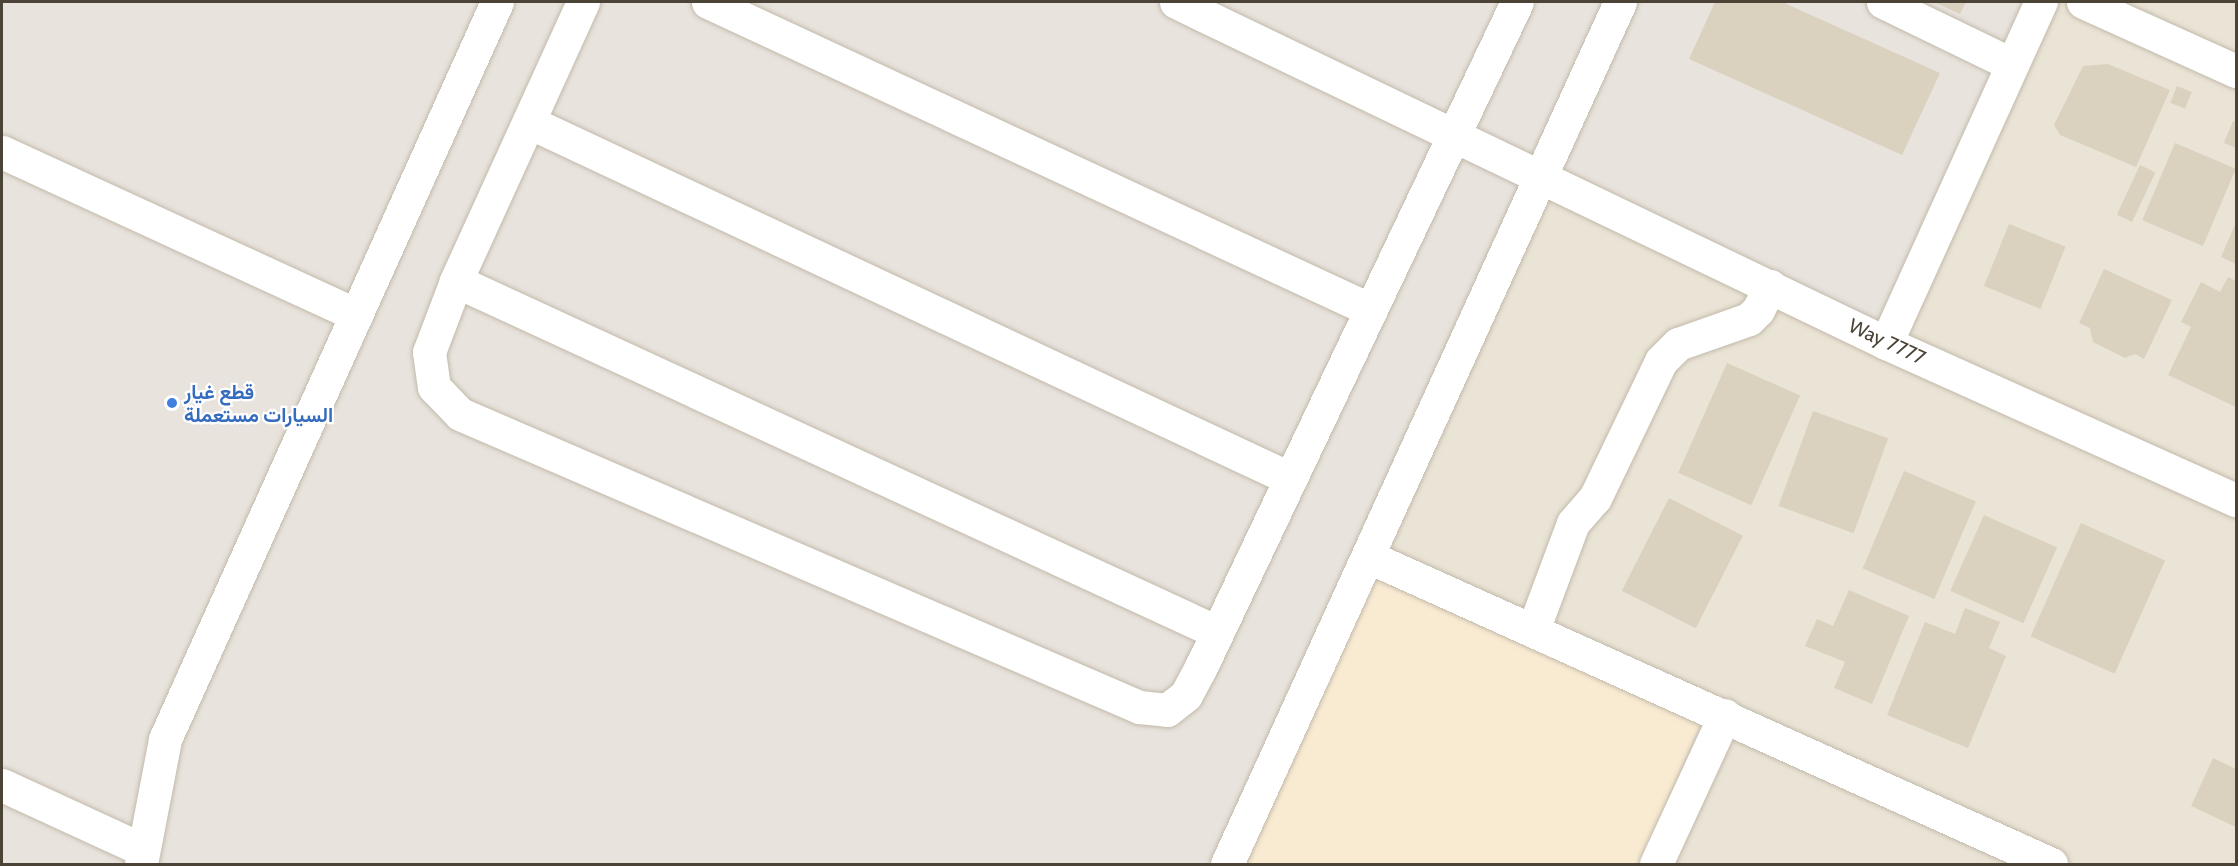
<!DOCTYPE html>
<html>
<head>
<meta charset="utf-8">
<style>
	body { margin:0 }
	#map { position:relative; width:2238px; height:866px; overflow:hidden; background:#f5f2e8; font-family:Cabin,Vazirmatn,sans-serif }
	div>[style] { position:absolute }
	.residential>* { inset:0; background:#eae4d6; transform-origin:0 0 }
	.commercial>* { inset:0; background:#f9ead2 }
	.industrial>* { inset:0; background:#e8e3dd }
	.building>* { inset:0; background:#dbd1bf; transform-origin:0 0 }
	.roads { filter:drop-shadow(0 0 2px #c2baaa) drop-shadow(0 0 2px #c2baaa) }
	.minor>* { height:33px; margin:-16.5px; padding:0 16.5px; transform-origin:16.5px; border-radius:16.5px; background:#fff }
	.dots>* { width:16px; height:16px; translate:-50% -50%; box-sizing:border-box; border:3px solid #fff; border-radius:50% }
	span { translate:-50% -50%; white-space:nowrap; text-align:center; line-height:1.15; -webkit-text-stroke:4.5px #fff; paint-order:stroke }
	.street-label { font-size:20px; color:#4a4336 }
	.shop-label { font-size:20px; color:#366cbe; font-weight:700 }
	.left { translate:0 -50%; text-align:left }
	.frame { position:absolute; inset:0; border:3px solid #4a4336; pointer-events:none }
</style>
</head>
<body>
<div id="map">
	<div class="residential">
		<i style="left:2px;top:2px;width:2234px;height:862px"></i>
	</div>
	<div class="commercial">
		<i style="clip-path:polygon(1375px 573px,1700px 724px,1639px 864px,1244px 864px)"></i>
	</div>
	<div class="industrial">
		<i style="clip-path:polygon(2px 2px,2040px 2px,1886px 343px,1543px 175px,1223px 864px,2px 864px)"></i>
	</div>
	<div class="building">
		<i style="clip-path:polygon(1715px 2px,1782px 2px,1940px 73px,1902px 155px,1689px 59px)"></i>
		<i style="clip-path:polygon(1934px 2px,1966px 2px,1960px 14px)"></i>
		<i style="clip-path:polygon(2108px 64px,2170px 90px,2136px 167px,2060px 135px,2054px 125px,2083px 66px)"></i>
		<i style="left:2177px;top:86px;width:16px;height:18px;rotate:22deg"></i>
		<i style="clip-path:polygon(2233px 121px,2236px 122px,2236px 148px,2224px 143px)"></i>
		<i style="left:2175px;top:143px;width:66px;height:84px;rotate:23deg"></i>
		<i style="left:2140px;top:165px;width:17px;height:55px;rotate:25deg"></i>
		<i style="clip-path:polygon(2236px 222px,2236px 264px,2221px 257px)"></i>
		<i style="left:2009px;top:224px;width:61px;height:67px;rotate:22deg"></i>
		<i style="clip-path:polygon(2104px 269px,2172px 300px,2144px 359px,2135px 354px,2125px 358px,2093px 342px,2090px 328px,2079px 323px)"></i>
		<i style="clip-path:polygon(2228px 277px,2236px 281px,2236px 407px,2168px 375px,2191px 327px,2181px 322px,2201px 282px,2220px 292px)"></i>
		<i style="left:1727px;top:363px;width:80px;height:120px;rotate:24deg"></i>
		<i style="left:1813px;top:411px;width:80px;height:101px;rotate:20deg"></i>
		<i style="left:1904px;top:471px;width:78px;height:106px;rotate:23deg"></i>
		<i style="left:1669px;top:498px;width:83px;height:104px;rotate:27deg"></i>
		<i style="left:1984px;top:515px;width:80px;height:83px;rotate:24deg"></i>
		<i style="left:2081px;top:523px;width:92px;height:124px;rotate:24deg"></i>
		<i style="clip-path:polygon(1849px 590px,1909px 616px,1872px 704px,1834px 688px,1845px 662px,1805px 646px,1817px 619px,1833px 626px)"></i>
		<i style="clip-path:polygon(1965px 608px,2000px 622px,1989px 648px,2006px 656px,1968px 748px,1887px 715px,1925px 622px,1955px 634px)"></i>
		<i style="clip-path:polygon(2213px 758px,2236px 769px,2236px 827px,2191px 806px)"></i>
	</div>
	<div class="roads">
		<div class="minor">
			<i style="left:583px;top:2px;width:307px;rotate:114.5deg"></i>
			<i style="left:456px;top:281px;width:76px;rotate:110.8deg"></i>
			<i style="left:429px;top:352px;width:35px;rotate:82deg"></i>
			<i style="left:434px;top:387px;width:37px;rotate:46deg"></i>
			<i style="left:460px;top:414px;width:740px;rotate:23.34deg"></i>
			<i style="left:1139px;top:707px;width:28px;rotate:6deg"></i>
			<i style="left:1167px;top:710px;width:24px;rotate:-38deg"></i>
			<i style="left:1186px;top:695px;width:30px;rotate:-62deg"></i>
			<i style="left:1200px;top:669px;width:738px;rotate:-64.58deg"></i>
			<i style="left:708px;top:2px;width:731px;rotate:24.92deg"></i>
			<i style="left:1176px;top:2px;width:788px;rotate:25.65deg"></i>
			<i style="left:1886px;top:343px;width:384px;rotate:24.2deg"></i>
			<i style="left:1883px;top:2px;width:142px;rotate:25.8deg"></i>
			<i style="left:2083px;top:2px;width:168px;rotate:24.3deg"></i>
			<i style="left:529px;top:122px;width:841px;rotate:25.1deg"></i>
			<i style="left:2px;top:152px;width:390px;rotate:24.7deg"></i>
			<i style="left:456px;top:281px;width:838px;rotate:24.76deg"></i>
			<i style="left:1886px;top:343px;width:375px;rotate:-65.6deg"></i>
			<i style="left:1369px;top:557px;width:748px;rotate:24.23deg"></i>
			<i style="left:1533px;top:630px;width:114px;rotate:-69.5deg"></i>
			<i style="left:1573px;top:523px;width:33px;rotate:-49deg"></i>
			<i style="left:1595px;top:498px;width:152px;rotate:-64.3deg"></i>
			<i style="left:1661px;top:361px;width:24px;rotate:-45deg"></i>
			<i style="left:1678px;top:344px;width:75px;rotate:-19.4deg"></i>
			<i style="left:1749px;top:319px;width:13px;rotate:-45deg"></i>
			<i style="left:1758px;top:310px;width:27px;rotate:-63deg"></i>
			<i style="left:2px;top:785px;width:155px;rotate:24.7deg"></i>
			<i style="left:141px;top:864px;width:127px;rotate:-79.1deg"></i>
			<i style="left:165px;top:739px;width:808px;rotate:-65.75deg"></i>
			<i style="left:1227px;top:864px;width:947px;rotate:-65.49deg"></i>
			<i style="left:1656px;top:864px;width:164px;rotate:-65.2deg"></i>
		</div>
	</div>
	<div class="dots">
		<i style="left:172px;top:403px;background:#3f7fe0"></i>
	</div>
	<div class="street-label">
		<span style="left:1887px;top:342px;rotate:25deg">Way 7777</span>
	</div>
	<div class="shop-label">
		<span class="left" style="left:184px;top:404px">قطع غيار<br>السيارات مستعملة</span>
	</div>
	<div class="frame"></div>
</div>
</body>
</html>
